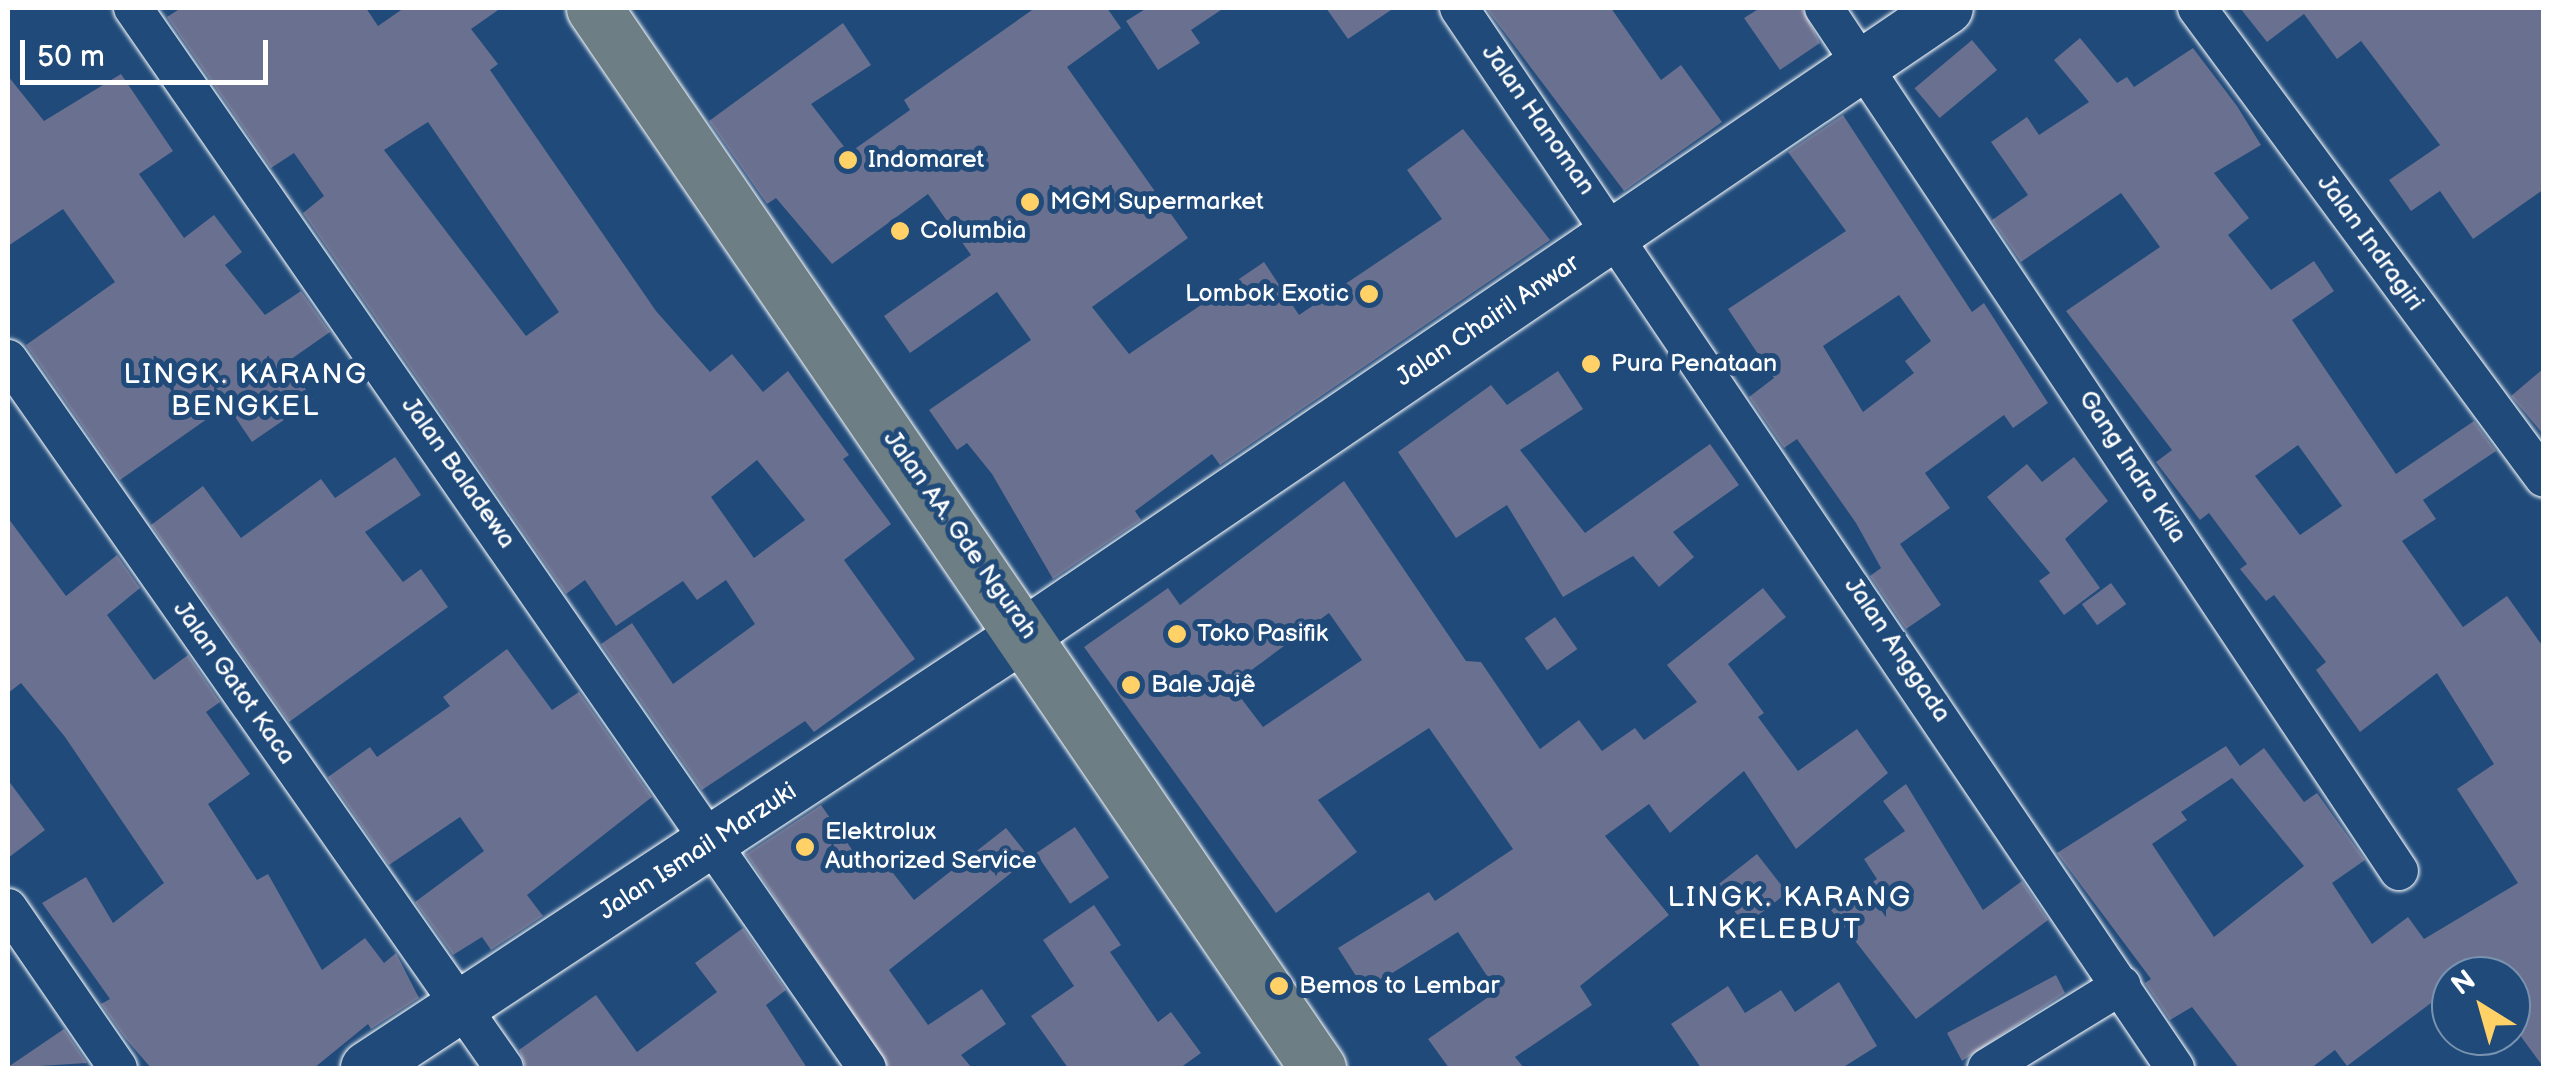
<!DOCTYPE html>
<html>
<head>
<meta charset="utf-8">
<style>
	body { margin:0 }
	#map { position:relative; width:2551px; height:1076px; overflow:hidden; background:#1f4a7a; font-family:"Balsamiq Sans",sans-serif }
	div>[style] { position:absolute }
	.building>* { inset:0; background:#6a708f; transform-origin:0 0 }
	.roads { filter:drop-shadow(0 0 2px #fff) drop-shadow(0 0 2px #fff) }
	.street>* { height:38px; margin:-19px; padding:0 19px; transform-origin:19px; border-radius:19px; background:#1f4a7a }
	.secondary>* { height:52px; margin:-26px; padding:0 26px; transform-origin:26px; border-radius:26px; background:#1f4a7a }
	.primary>* { height:55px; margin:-27.5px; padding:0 27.5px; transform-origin:27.5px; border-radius:27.5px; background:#6d7e84 }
	.dots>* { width:28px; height:28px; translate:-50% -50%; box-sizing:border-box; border:5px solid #1f4a7a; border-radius:50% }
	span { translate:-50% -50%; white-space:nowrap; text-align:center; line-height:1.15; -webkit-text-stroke:10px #1f4a7a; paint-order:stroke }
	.street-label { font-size:25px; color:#fff }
	.poi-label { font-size:25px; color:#fff }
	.left { translate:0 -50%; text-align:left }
	.right { translate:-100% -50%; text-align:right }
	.neighbourhood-label { font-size:28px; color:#fff; letter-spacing:2.5px }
	.frame { position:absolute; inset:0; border:10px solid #fff; pointer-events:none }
	.north { position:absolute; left:2431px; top:956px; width:100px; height:100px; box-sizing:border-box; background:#1f4a7a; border:2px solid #7992af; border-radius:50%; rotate:323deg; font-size:28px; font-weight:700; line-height:40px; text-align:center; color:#fff }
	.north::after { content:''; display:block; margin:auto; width:35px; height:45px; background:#ffd166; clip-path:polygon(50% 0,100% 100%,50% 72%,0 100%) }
	.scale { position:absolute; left:20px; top:40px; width:248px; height:45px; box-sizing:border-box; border:5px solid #fff; border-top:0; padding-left:12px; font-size:30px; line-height:35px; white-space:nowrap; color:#fff; -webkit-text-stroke:8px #1f4a7a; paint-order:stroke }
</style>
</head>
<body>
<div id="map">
	<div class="building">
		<i style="clip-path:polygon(evenodd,181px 8px,366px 8px,378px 26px,404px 8px,501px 8px,471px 29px,498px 64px,490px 70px,656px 311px,710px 372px,732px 354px,763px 392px,788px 371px,849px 455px,843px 459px,891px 524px,844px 560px,915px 659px,814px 732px,805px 721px,702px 790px,601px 644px,632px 623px,673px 684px,755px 624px,726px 580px,697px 600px,683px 581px,616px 626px,585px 580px,566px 594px,303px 213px,324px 196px,294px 153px,271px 168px,167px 17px,181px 8px,428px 122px,559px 312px,526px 336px,384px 150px,428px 122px,181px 8px,757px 460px,805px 520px,754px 558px,711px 497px,757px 460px)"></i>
		<i style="clip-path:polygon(1035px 8px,1107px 8px,1121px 28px,1067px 67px,1188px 238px,1092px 307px,1129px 354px,1264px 262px,1299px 315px,1442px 219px,1407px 170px,1463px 129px,1550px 240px,1220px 465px,1212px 454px,1135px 511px,1141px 520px,1053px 579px,992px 474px,967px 443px,957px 450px,929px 410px,1031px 340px,997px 292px,910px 353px,884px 316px,971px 255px,928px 194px,832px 264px,776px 198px,767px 204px,709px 121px,843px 23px,871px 65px,811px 104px,849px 153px,910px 110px,904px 100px)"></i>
		<i style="clip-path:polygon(1147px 8px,1224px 8px,1191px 30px,1200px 43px,1158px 70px,1126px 21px)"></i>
		<i style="clip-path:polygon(1326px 8px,1394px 8px,1348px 39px)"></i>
		<i style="clip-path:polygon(1486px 8px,1611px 8px,1661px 80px,1681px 65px,1722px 122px,1624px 191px)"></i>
		<i style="clip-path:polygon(1760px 8px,1802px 8px,1820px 43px,1780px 70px,1744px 18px)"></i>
		<i style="clip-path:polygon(2240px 8px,2544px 8px,2544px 189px,2473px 239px,2440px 191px,2411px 211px,2389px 180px,2440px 145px,2361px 41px,2337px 59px,2304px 14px,2267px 42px)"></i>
		<i style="clip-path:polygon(evenodd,2080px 38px,2117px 83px,2127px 77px,2134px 87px,2193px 48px,2237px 106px,2261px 145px,2214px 173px,2249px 218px,2228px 235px,2271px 290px,2314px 261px,2334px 291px,2292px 320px,2396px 474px,2474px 421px,2496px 451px,2423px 500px,2436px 519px,2402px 541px,2463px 627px,2507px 596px,2544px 648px,2544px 1068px,2511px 1023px,2511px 976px,2451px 976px,2451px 988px,2347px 1066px,2335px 1050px,2311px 1068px,2239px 1068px,2192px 1007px,2170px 1020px,2145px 983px,2151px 979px,2057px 853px,2226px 746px,2240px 766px,2264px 748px,2304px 802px,2317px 793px,2365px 860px,2332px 883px,2372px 944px,2408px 917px,2424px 939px,2518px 883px,2457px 789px,2494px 764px,2437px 673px,2360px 732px,2316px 670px,2326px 662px,2274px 595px,2266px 601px,2240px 569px,2247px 564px,2209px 513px,2200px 520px,2156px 462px,2172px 450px,2066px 311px,2160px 247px,2121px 193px,2021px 262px,1992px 220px,2028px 195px,1991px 142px,2027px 117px,2039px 135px,2089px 102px,2054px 60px,2080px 38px,2298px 445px,2342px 506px,2300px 535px,2255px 476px,2298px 445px,2080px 38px,2232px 778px,2304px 866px,2214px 937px,2152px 844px,2187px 820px,2181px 812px,2232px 778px)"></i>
		<i style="left:1972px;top:40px;width:39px;height:75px;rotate:50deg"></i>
		<i style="clip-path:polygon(121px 74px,173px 151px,139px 174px,184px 238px,214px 215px,242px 252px,225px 265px,265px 315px,301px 291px,330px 332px,287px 362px,313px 400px,252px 442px,227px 405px,120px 480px,26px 345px,115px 282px,63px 209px,8px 246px,8px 76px,44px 121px)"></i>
		<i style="clip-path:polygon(evenodd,1843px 115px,1972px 312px,1984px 303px,2048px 403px,2013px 428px,2004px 415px,1925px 473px,1950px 508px,1900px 544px,1941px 605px,1906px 629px,1870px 576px,1881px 568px,1856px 523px,1797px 439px,1784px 448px,1749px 397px,1774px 378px,1728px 309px,1846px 231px,1788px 152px,1843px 115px,1899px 295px,1931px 341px,1905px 361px,1914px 373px,1863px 412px,1823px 346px,1899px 295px)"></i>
		<i style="clip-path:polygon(2544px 368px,2544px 435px,2511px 396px)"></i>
		<i style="clip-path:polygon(1558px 371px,1583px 409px,1520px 450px,1585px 533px,1710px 444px,1739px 485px,1673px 532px,1694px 557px,1659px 587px,1633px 556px,1563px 597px,1507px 505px,1456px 538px,1398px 452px,1491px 385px,1507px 405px)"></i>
		<i style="clip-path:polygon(395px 457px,421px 495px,365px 532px,403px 582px,421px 569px,448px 607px,289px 722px,151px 525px,203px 486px,241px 538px,321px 479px,335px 498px)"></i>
		<i style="clip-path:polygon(2074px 457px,2108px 501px,2065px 539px,2100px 588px,2064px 615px,2039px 581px,2050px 573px,1987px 497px,2027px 464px,2042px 482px)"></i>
		<i style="clip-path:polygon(evenodd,1344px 481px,1466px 661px,1481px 662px,1540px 749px,1579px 720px,1602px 751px,1635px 728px,1644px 740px,1697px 702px,1667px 665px,1763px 588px,1786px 617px,1728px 664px,1764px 713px,1758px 717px,1798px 771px,1857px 729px,1888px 773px,1796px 849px,1744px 771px,1670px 833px,1649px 804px,1605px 836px,1669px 915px,1580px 986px,1592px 1005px,1515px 1057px,1524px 1068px,1449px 1068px,1428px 1039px,1497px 991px,1458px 932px,1365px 990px,1338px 948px,1429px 892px,1435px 901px,1513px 849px,1429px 728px,1318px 800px,1357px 852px,1276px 913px,1084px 647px,1168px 588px,1180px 605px,1344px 481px,1329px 613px,1362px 660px,1263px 727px,1231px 685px,1329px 613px)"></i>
		<i style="clip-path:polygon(8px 518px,66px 596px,117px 555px,140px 588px,107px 615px,154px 680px,188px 655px,220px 702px,206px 712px,250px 774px,208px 804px,257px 880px,268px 874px,322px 970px,365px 938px,384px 963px,396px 953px,419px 998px,371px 1029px,368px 1024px,314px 1068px,151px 1068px,125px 1038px,101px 1004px,110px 999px,42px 903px,86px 877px,113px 923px,164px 883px,65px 737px,21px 683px,8px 693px)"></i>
		<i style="left:2111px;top:583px;width:26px;height:36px;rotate:54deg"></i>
		<i style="left:1555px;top:617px;width:39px;height:37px;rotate:55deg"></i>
		<i style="clip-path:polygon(507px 649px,552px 710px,579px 692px,652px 797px,527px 895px,543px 916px,491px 950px,482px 937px,453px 955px,415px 902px,484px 851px,460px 817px,389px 865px,328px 777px,370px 747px,377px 757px,450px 706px,443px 697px)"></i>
		<i style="clip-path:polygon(8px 780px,45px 830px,8px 858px)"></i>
		<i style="clip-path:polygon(1906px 784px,1983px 910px,2022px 881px,2048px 920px,1916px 1019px,1831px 910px,1877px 879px,1864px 859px,1905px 831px,1883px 801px)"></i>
		<i style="clip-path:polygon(821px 805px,864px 867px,879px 855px,914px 900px,1006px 828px,1030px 858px,889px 970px,928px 1025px,982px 989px,1006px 1024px,961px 1055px,972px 1068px,889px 1068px,746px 854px)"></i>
		<i style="left:1075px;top:827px;width:61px;height:47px;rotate:56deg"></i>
		<i style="left:1757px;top:854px;width:49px;height:53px;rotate:52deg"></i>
		<i style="clip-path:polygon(1094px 905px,1121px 945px,1110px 952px,1158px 1022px,1171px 1012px,1201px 1053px,1180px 1068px,1068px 1068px,1031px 1016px,1074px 986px,1043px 940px)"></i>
		<i style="clip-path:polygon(743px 928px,786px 990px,766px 1005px,807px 1068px,526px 1068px,519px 1050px,596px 995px,637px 1052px,717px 992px,695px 963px)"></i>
		<i style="clip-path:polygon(2056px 975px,2065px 993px,1962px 1061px,1947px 1033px)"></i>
		<i style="clip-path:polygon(1839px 982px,1877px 1046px,1842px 1068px,1701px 1068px,1671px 1024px,1728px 986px,1745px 1013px,1781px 990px,1795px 1012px)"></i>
		<i style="clip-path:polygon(64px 1029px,87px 1063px,8px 1068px,8px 1067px)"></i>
	</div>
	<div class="roads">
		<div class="street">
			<i style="left:133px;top:8px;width:1289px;rotate:55.3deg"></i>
			<i style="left:1459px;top:8px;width:1279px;rotate:55.96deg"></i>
			<i style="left:1824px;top:8px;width:1037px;rotate:56.33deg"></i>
			<i style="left:2197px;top:8px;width:584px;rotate:53.56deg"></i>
			<i style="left:8px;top:359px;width:865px;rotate:55.02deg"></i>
			<i style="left:8px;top:908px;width:194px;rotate:55.5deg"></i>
			<i style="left:1987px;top:1068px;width:158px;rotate:-31.6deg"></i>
		</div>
		<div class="secondary">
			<i style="left:367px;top:1068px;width:790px;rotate:-33.39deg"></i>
			<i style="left:1027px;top:633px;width:1112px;rotate:-34.19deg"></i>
		</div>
		<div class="primary">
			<i style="left:594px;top:8px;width:1284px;rotate:55.67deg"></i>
		</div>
	</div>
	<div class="dots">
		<i style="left:848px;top:160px;background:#ffd166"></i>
		<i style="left:1030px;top:202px;background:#ffd166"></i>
		<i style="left:900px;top:231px;background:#ffd166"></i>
		<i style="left:1369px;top:294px;background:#ffd166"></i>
		<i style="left:1591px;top:364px;background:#ffd166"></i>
		<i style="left:1177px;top:634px;background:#ffd166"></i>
		<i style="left:1131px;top:685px;background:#ffd166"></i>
		<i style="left:805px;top:847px;background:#ffd166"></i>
		<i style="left:1279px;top:986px;background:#ffd166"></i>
	</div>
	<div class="street-label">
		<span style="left:1538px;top:120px;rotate:55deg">Jalan Hanoman</span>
		<span style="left:2370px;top:243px;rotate:54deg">Jalan Indragiri</span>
		<span style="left:1488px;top:321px;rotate:-34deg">Jalan Chairil Anwar</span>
		<span style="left:2132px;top:467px;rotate:57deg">Gang Indra Kila</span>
		<span style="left:458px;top:473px;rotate:55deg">Jalan Baladewa</span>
		<span style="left:960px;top:535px;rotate:55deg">Jalan AA. Gde Ngurah</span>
		<span style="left:1897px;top:650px;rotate:56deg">Jalan Anggada</span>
		<span style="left:234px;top:683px;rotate:55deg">Jalan Gatot Kaca</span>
		<span style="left:698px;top:852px;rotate:-33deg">Jalan Ismail Marzuki</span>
	</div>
	<div class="poi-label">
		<span class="left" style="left:868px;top:160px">Indomaret</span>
		<span class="left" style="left:1050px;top:202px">MGM Supermarket</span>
		<span class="left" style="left:920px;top:231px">Columbia</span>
		<span class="right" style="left:1349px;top:294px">Lombok Exotic</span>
		<span class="left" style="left:1611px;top:364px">Pura Penataan</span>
		<span class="left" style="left:1197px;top:634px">Toko Pasifik</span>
		<span class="left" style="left:1151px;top:685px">Bale Jajê</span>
		<span class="left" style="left:825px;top:847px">Elektrolux<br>Authorized Service</span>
		<span class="left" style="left:1299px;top:986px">Bemos to Lembar</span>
	</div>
	<div class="neighbourhood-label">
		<span style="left:246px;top:391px">LINGK. KARANG<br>BENGKEL</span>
		<span style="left:1790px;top:914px">LINGK. KARANG<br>KELEBUT</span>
	</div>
	<div class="frame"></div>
	<div class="north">N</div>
	<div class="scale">50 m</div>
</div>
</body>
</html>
